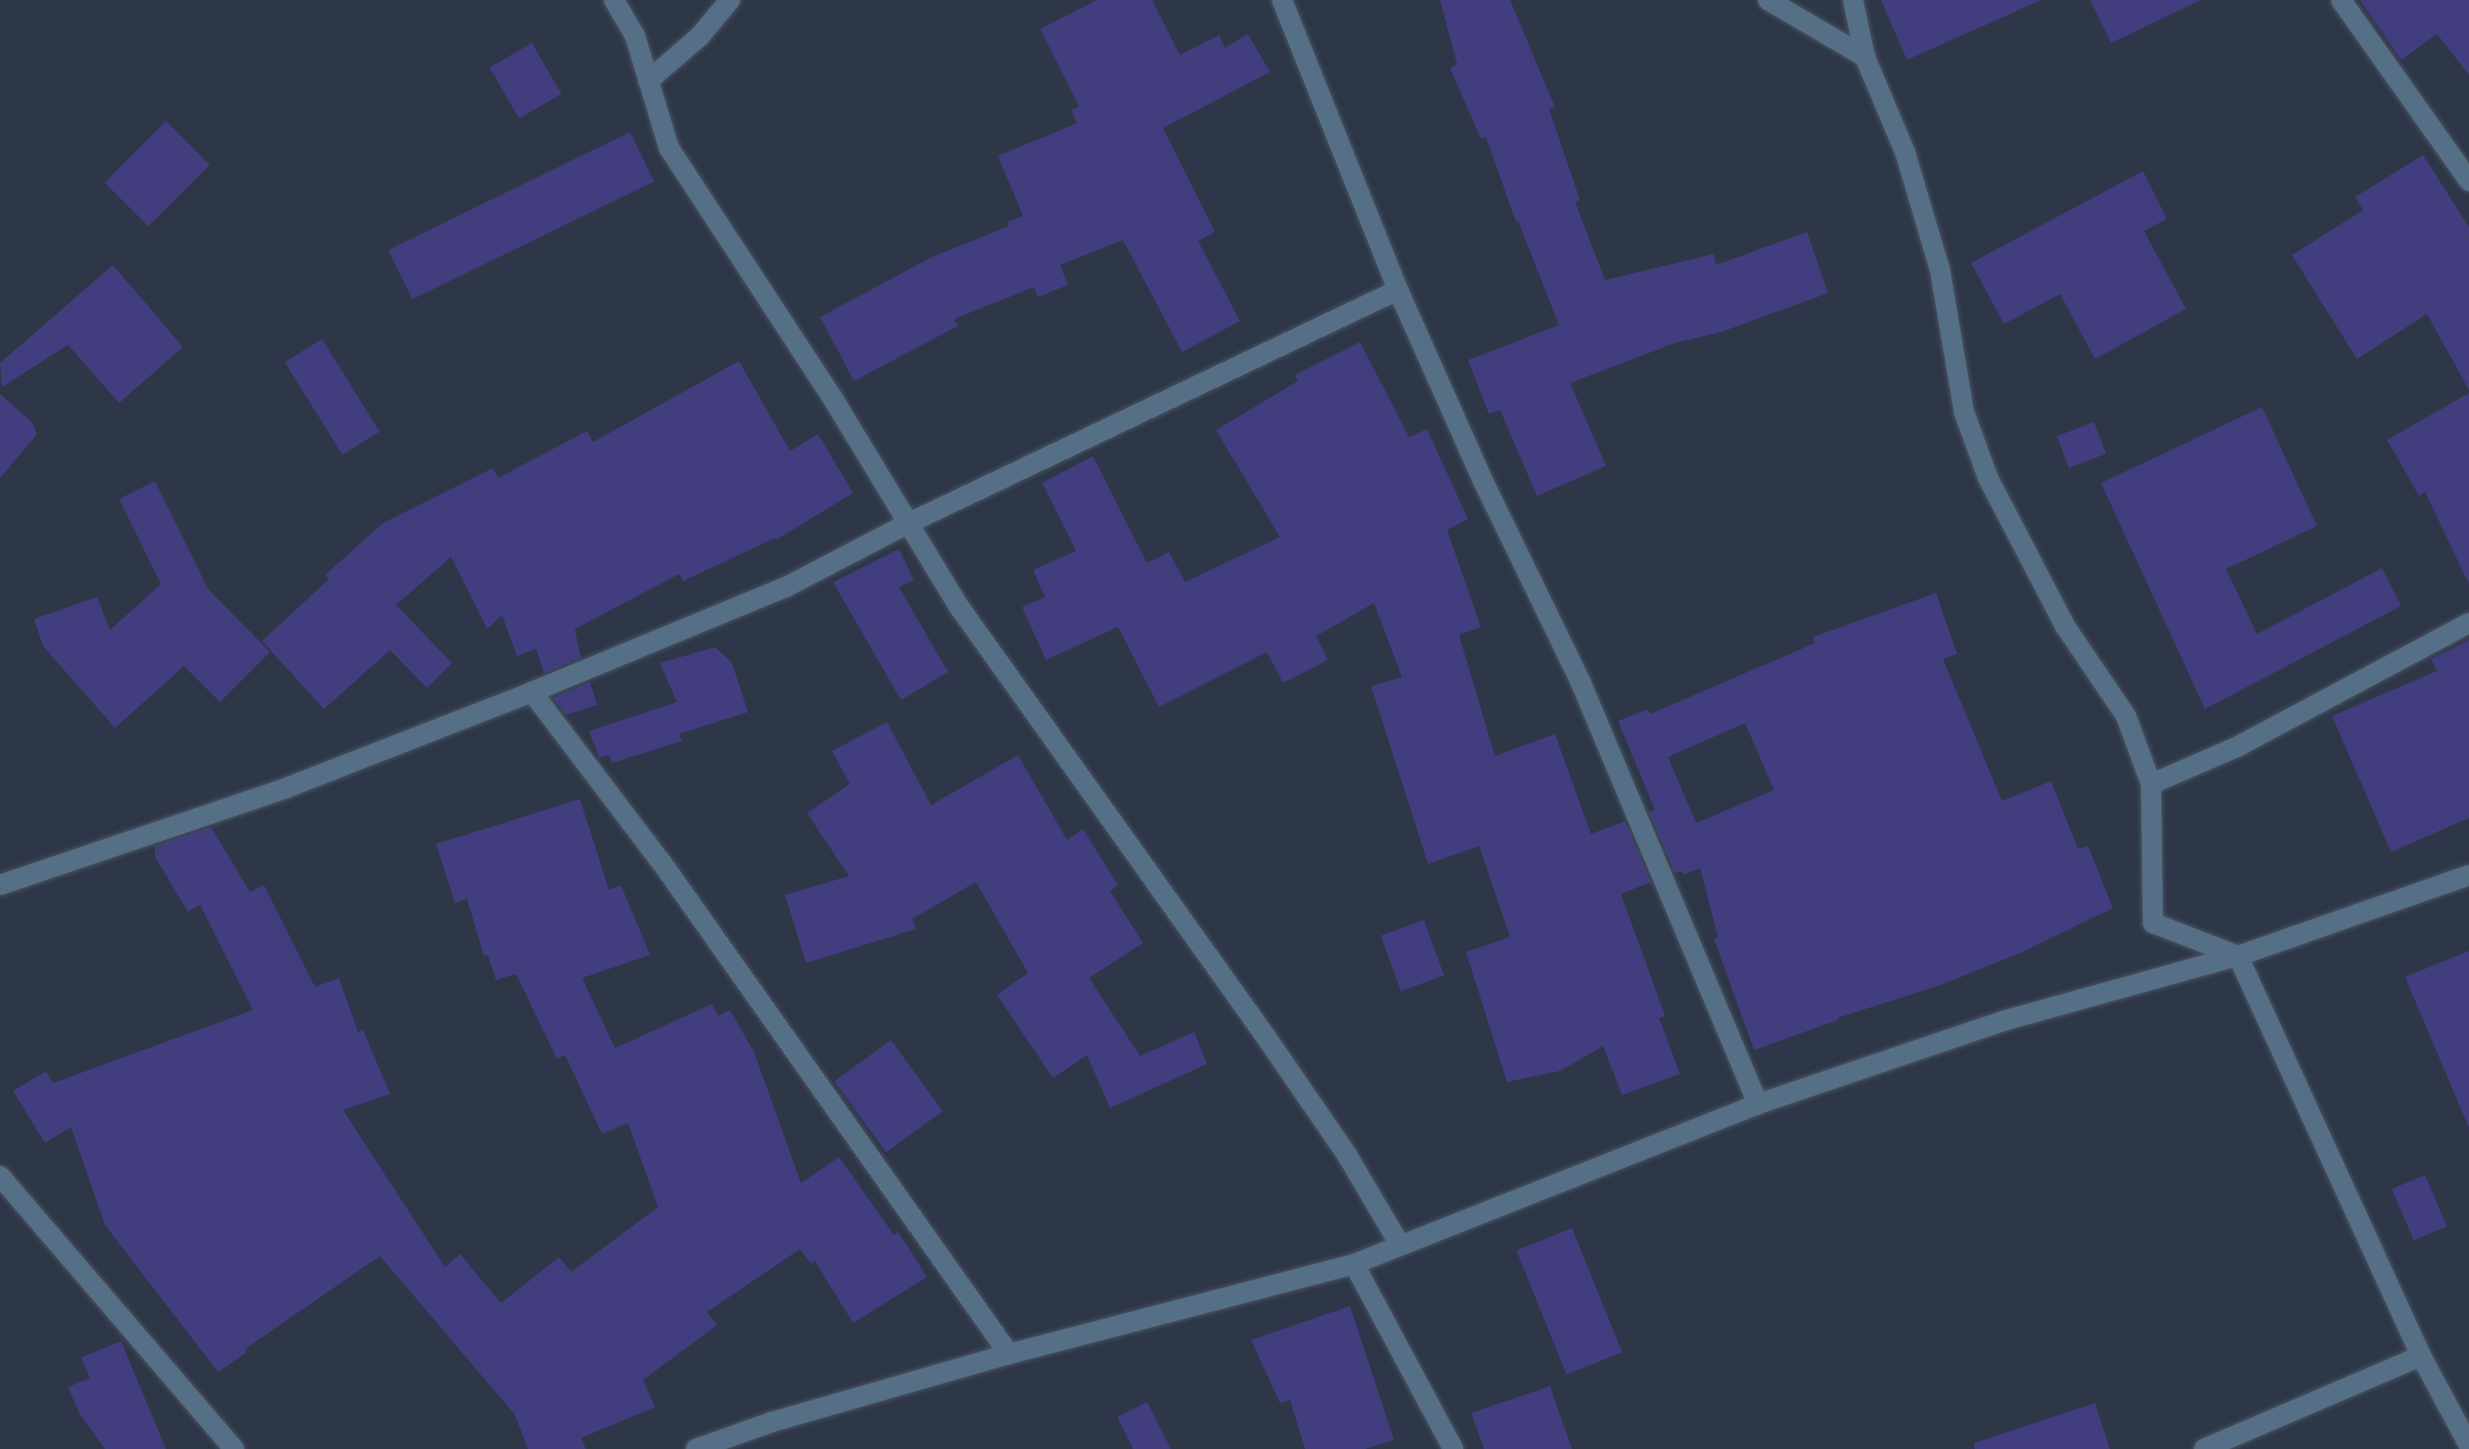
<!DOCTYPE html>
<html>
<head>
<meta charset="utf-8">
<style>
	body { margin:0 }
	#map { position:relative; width:2469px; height:1449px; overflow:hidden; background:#2e3747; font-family:Literata,serif }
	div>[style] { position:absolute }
	.building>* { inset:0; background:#413d7e; transform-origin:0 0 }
	.roads { filter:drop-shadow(0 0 2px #4a5362) drop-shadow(0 0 2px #4a5362) }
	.street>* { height:20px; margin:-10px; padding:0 10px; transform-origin:10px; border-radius:10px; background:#557086 }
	span { translate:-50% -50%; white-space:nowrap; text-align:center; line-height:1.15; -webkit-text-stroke:6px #1a1e26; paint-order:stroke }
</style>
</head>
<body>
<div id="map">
	<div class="building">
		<i style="clip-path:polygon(1097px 0,1152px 0,1180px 55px,1219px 35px,1225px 48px,1248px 34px,1270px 72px,1163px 128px,1215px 232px,1198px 241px,1240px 321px,1182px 352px,1123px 240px,1060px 265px,1068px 285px,1038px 297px,1034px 287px,954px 319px,958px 326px,854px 381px,820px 317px,932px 257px,1009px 226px,1008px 222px,1023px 216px,998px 156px,1077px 123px,1071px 110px,1079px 106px,1040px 29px)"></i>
		<i style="clip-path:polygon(1440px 0,1510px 0,1555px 107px,1549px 109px,1580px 200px,1575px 202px,1605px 280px,1714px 254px,1716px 265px,1807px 232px,1828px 293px,1721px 332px,1675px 343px,1570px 383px,1606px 466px,1537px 496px,1500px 410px,1489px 414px,1468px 360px,1559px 325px,1518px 221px,1516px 222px,1486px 137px,1481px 139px,1450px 68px,1457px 64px)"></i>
		<i style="clip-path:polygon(1881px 0,2041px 0,1907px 60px)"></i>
		<i style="clip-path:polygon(2090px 0,2201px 0,2111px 43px)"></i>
		<i style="clip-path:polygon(2360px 0,2469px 0,2469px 75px,2437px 34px,2401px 60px)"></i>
		<i style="left:532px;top:43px;width:59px;height:49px;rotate:60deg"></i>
		<i style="left:166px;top:121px;width:62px;height:87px;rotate:45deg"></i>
		<i style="left:630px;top:132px;width:55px;height:269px;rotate:64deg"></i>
		<i style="clip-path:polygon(2423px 155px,2469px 227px,2469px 390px,2427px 314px,2357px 359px,2292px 255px,2363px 210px,2355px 197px)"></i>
		<i style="clip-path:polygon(2143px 171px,2167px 219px,2144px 231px,2186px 309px,2095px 359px,2060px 294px,2004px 324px,1971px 263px)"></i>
		<i style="clip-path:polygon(113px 265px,183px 347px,119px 403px,68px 345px,2px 387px,0 363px)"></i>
		<i style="left:322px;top:339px;width:109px;height:44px;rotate:58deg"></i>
		<i style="clip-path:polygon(1360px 342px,1409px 437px,1427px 429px,1468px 519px,1447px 530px,1481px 627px,1459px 635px,1495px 756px,1555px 734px,1591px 834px,1625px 821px,1651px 882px,1621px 894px,1665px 1016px,1659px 1018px,1680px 1074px,1622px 1095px,1603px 1046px,1560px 1071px,1507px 1082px,1466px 952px,1510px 937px,1479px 846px,1428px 864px,1371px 686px,1402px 677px,1374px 603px,1316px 636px,1328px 660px,1283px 683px,1267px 652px,1159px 707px,1118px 627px,1046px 660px,1022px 607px,1045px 597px,1033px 570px,1076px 551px,1042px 483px,1093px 456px,1147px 563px,1169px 552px,1185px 582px,1280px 537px,1216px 430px,1298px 381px,1295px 375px)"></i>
		<i style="clip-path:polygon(739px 361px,790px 451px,818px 434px,853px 493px,776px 540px,775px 538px,683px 581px,679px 574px,575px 629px,581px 658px,544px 673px,536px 649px,517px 656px,502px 615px,487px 629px,451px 557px,396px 605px,452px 663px,427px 688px,390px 650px,324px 709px,262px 641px,329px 579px,325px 575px,383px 523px,493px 468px,498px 478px,587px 431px,593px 442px)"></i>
		<i style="clip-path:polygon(2469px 393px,2469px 584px,2425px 492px,2419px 496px,2387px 440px)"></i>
		<i style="clip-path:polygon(0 394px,32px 422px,37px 434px,0 478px)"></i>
		<i style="clip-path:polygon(2262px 407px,2317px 526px,2226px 569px,2257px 634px,2382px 568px,2401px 606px,2205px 709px,2101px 483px)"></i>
		<i style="left:2094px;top:422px;width:34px;height:40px;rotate:69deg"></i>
		<i style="clip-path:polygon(155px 481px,208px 589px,270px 652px,220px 702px,184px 666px,115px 728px,43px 646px,34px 619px,97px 597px,110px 630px,161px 584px,119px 499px)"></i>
		<i style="clip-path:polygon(899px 549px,914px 580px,899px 587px,948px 672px,901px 700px,833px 582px)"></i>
		<i style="clip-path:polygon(evenodd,1936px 593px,1957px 654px,1943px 659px,2002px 801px,2051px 781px,2078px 849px,2088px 846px,2113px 908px,2020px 953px,1941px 985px,1837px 1018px,1838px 1020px,1754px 1050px,1714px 939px,1718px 937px,1700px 868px,1683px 875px,1681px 871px,1675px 873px,1649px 812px,1655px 810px,1618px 721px,1648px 709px,1650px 714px,1815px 643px,1813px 637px,1936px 593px,1745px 723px,1774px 790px,1696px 823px,1668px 757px,1745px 723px)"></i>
		<i style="clip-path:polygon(2469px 640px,2469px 818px,2391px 852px,2332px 716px,2437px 671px,2431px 659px)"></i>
		<i style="clip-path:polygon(715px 647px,732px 663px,748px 712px,679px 734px,682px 741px,612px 763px,609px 755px,599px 758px,589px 731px,677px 702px,660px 663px)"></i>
		<i style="clip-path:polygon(590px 682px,597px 705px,566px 715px,553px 698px)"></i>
		<i style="clip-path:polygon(887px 722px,931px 805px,1018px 755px,1067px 840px,1083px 829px,1118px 885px,1110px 891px,1143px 943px,1089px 978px,1140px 1056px,1194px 1032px,1207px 1064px,1110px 1108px,1087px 1055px,1053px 1078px,997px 995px,1028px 973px,976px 882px,912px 919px,916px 929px,806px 963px,785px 895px,849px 876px,807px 813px,850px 784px,832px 751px)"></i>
		<i style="clip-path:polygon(580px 799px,609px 890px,621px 885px,650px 955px,582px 978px,615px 1048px,712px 1004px,718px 1016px,730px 1010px,754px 1052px,801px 1183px,839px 1157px,894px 1235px,898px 1232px,927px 1277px,853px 1323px,815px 1261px,811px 1264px,800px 1249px,707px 1312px,717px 1325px,643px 1380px,655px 1407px,581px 1438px,586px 1449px,528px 1449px,515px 1415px,380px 1256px,245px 1349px,247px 1352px,218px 1372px,105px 1225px,71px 1127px,45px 1143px,13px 1091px,46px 1071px,53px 1083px,253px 1010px,200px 905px,188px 912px,155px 857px,155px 846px,211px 827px,250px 892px,264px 885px,315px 987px,339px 978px,358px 1032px,363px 1030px,390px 1094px,343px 1110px,445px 1267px,460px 1254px,501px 1303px,559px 1257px,571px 1272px,658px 1207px,628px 1123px,602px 1134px,565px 1055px,557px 1059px,516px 974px,496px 980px,488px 955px,484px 956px,467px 899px,455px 903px,436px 844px)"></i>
		<i style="left:1424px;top:920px;width:59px;height:46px;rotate:70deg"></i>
		<i style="clip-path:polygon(2469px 951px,2469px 1128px,2405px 977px)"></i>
		<i style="left:891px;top:1040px;width:88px;height:70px;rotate:54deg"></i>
		<i style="left:2425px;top:1175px;width:56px;height:36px;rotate:67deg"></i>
		<i style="left:1572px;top:1228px;width:134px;height:60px;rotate:68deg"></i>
		<i style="clip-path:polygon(1350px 1306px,1394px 1440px,1365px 1449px,1305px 1449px,1290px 1400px,1280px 1403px,1251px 1340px)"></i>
		<i style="clip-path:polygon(121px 1341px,166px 1449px,105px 1449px,79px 1413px,68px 1387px,90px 1378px,81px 1358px)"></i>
		<i style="clip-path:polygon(1550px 1386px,1572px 1449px,1484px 1449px,1471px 1413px)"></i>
		<i style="clip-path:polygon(1147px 1402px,1171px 1449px,1133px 1449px,1117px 1417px)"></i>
		<i style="clip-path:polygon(2095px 1403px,2110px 1449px,1975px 1449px,1974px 1443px)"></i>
	</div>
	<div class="roads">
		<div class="street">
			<i style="left:614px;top:0;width:42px;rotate:59.7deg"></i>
			<i style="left:635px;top:36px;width:117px;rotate:73.1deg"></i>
			<i style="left:669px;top:148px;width:303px;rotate:56.8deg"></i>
			<i style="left:835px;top:402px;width:241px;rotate:58.8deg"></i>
			<i style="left:960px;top:608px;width:527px;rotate:54.5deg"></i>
			<i style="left:1266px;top:1037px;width:143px;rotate:55.5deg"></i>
			<i style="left:1347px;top:1155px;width:104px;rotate:59.5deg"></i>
			<i style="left:1282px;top:0;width:312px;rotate:68.2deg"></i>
			<i style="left:1398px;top:290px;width:211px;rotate:66deg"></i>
			<i style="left:1484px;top:483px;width:222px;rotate:64.1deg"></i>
			<i style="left:1581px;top:683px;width:457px;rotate:67.2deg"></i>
			<i style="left:1768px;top:0;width:113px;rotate:30.4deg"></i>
			<i style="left:1853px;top:0;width:58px;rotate:78.1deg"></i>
			<i style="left:1865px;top:57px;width:103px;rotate:67.2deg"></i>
			<i style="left:1905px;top:152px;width:123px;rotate:73.5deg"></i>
			<i style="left:1940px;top:270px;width:144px;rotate:80.4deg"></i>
			<i style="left:1964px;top:412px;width:70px;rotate:70deg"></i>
			<i style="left:1988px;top:478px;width:167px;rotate:62.5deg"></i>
			<i style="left:2065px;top:626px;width:109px;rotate:55.9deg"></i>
			<i style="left:2126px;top:716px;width:72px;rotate:69.8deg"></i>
			<i style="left:2341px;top:0;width:222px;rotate:54.7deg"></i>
			<i style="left:648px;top:81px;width:69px;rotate:-40.9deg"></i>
			<i style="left:700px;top:36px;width:47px;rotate:-50.2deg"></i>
			<i style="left:2469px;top:623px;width:261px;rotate:151.9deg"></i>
			<i style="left:2239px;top:746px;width:96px;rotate:156.6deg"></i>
			<i style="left:2151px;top:784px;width:139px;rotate:89.2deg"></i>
			<i style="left:2153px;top:923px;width:91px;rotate:21.2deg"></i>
			<i style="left:2238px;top:956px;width:440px;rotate:65.4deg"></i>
			<i style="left:2421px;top:1356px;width:101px;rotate:61.7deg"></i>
			<i style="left:532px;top:692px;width:215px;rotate:52.8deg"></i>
			<i style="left:662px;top:863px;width:601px;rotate:54.75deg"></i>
			<i style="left:0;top:885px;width:302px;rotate:-18.7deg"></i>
			<i style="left:286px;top:788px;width:264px;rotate:-21.3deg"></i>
			<i style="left:532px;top:692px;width:275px;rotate:-22.5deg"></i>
			<i style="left:786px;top:587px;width:139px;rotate:-27.5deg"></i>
			<i style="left:909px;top:523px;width:542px;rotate:-25.48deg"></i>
			<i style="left:0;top:1176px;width:360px;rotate:49.4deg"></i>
			<i style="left:1354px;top:1264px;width:210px;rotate:61.8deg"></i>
			<i style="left:696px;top:1449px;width:81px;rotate:-19.6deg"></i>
			<i style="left:772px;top:1422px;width:247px;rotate:-16deg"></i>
			<i style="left:1009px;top:1354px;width:357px;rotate:-14.6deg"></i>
			<i style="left:1354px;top:1264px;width:435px;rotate:-21.6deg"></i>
			<i style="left:1758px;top:1104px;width:259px;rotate:-18.7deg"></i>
			<i style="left:2003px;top:1021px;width:244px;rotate:-15.5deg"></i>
			<i style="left:2238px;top:956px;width:245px;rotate:-19.3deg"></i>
			<i style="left:2204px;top:1449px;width:236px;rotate:-23.2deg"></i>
		</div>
	</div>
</div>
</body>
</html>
